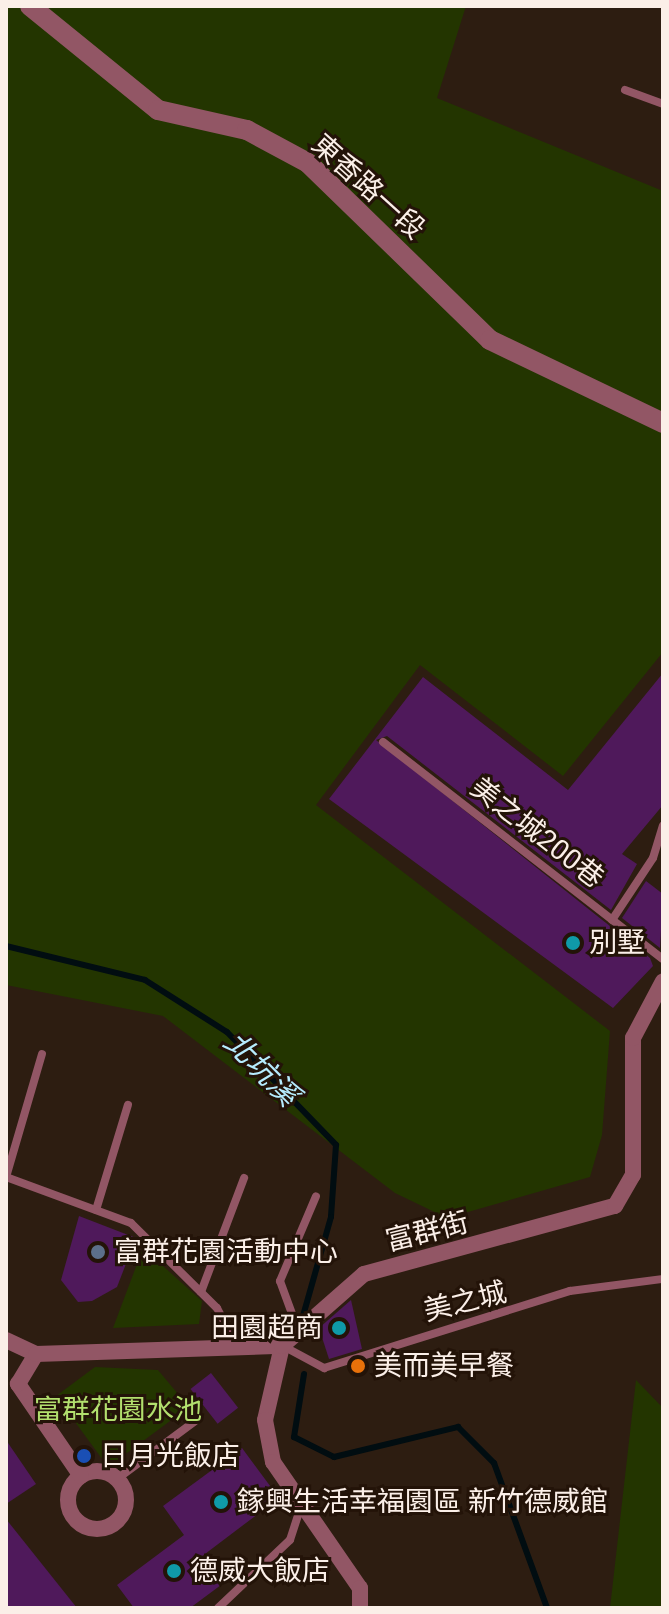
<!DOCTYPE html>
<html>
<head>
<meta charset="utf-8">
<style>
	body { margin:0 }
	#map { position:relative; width:669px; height:1614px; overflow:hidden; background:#2d1d11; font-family:Roboto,"Noto Sans TC",sans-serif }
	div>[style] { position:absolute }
	.green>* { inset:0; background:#233500 }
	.stream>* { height:6px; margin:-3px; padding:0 3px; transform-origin:3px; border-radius:3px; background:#010d11 }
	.building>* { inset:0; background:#4f195b; transform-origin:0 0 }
	.service>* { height:8px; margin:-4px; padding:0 4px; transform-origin:4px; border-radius:4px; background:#925665 }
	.minor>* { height:16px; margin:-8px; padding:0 8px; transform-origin:8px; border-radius:8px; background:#925665 }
	.minor>.ring { margin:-8px; padding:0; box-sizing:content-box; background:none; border:16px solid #925665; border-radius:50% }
	.tertiary>* { height:20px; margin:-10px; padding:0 10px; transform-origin:10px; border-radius:10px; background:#925665 }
	.dots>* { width:22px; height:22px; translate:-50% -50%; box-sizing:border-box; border:4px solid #231308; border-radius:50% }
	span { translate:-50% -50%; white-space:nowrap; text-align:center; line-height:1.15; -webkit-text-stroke:6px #231308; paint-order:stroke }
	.street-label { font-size:28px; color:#fbefe8 }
	.poi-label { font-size:28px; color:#fbefe8 }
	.left { translate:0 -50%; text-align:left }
	.right { translate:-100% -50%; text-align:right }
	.park-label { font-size:28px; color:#b2df6e }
	.water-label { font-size:30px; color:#b6ecfe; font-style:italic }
	.frame { position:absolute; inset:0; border:8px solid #fbefe8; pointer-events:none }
</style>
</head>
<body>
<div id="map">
	<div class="green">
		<i style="clip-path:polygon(6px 6px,466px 6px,437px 98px,663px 191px,663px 652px,563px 776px,420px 665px,316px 805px,610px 1031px,602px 1135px,590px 1177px,447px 1218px,395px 1193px,163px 1016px,6px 985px)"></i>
		<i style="clip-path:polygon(143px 1248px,202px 1301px,199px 1324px,113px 1328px)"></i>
		<i style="clip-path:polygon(95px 1367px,158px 1370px,189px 1407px,108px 1467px,56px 1396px)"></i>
		<i style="clip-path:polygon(636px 1380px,663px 1408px,663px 1608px,610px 1608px)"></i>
	</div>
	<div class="stream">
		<i style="left:6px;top:946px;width:143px;rotate:13.7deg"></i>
		<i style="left:145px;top:980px;width:97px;rotate:32.4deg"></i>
		<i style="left:227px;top:1032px;width:157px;rotate:46deg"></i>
		<i style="left:336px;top:1145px;width:72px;rotate:94deg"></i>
		<i style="left:331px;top:1217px;width:110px;rotate:105.8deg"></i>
		<i style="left:304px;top:1374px;width:64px;rotate:99deg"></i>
		<i style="left:294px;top:1437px;width:45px;rotate:26.6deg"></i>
		<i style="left:334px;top:1457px;width:128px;rotate:-13.6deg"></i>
		<i style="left:458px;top:1427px;width:51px;rotate:45deg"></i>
		<i style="left:494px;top:1463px;width:154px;rotate:69.9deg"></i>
	</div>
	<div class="building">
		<i style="clip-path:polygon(663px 673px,663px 805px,622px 854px,637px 864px,611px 910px,387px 736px,376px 740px,650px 958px,653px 966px,613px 1008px,329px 799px,423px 677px,568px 790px)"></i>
		<i style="clip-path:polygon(646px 881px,663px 894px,660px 948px,622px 918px)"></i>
		<i style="clip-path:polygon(79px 1216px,136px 1238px,117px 1287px,92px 1301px,78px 1302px,61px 1280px)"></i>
		<i style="clip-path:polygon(351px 1300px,362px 1349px,329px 1359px,319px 1328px)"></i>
		<i style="left:211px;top:1373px;width:44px;height:26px;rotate:52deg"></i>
		<i style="clip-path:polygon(6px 1440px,36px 1484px,6px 1504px)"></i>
		<i style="clip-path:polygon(242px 1448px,279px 1498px,201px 1557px,221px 1585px,190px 1608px,134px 1608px,117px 1585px,184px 1535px,163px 1506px)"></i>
		<i style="clip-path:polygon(6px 1519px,77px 1608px,6px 1608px)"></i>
	</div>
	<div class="service">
		<i style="left:625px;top:90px;width:40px;rotate:20.2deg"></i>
		<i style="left:383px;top:742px;width:354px;rotate:37.8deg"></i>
		<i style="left:612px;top:920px;width:74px;rotate:-56.5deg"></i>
		<i style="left:653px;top:858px;width:34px;rotate:-73deg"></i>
		<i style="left:42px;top:1054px;width:128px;rotate:106.3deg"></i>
		<i style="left:6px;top:1177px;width:133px;rotate:20.2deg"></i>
		<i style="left:131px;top:1223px;width:121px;rotate:44.7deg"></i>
		<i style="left:217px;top:1308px;width:41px;rotate:62.2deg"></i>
		<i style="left:96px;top:1210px;width:110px;rotate:-73.1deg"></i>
		<i style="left:201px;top:1292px;width:122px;rotate:-69.3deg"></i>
		<i style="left:298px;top:1330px;width:52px;rotate:-110.2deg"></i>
		<i style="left:280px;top:1281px;width:92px;rotate:-67deg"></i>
		<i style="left:283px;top:1346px;width:47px;rotate:28.2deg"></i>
		<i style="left:324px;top:1368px;width:258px;rotate:-17.4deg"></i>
		<i style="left:570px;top:1291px;width:94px;rotate:-7.4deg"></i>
		<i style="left:117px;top:1479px;width:97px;rotate:-36.6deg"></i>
		<i style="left:218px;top:1608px;width:99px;rotate:-43.4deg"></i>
		<i style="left:290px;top:1540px;width:38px;rotate:-72deg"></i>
	</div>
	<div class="minor">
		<i style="left:6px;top:1340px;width:33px;rotate:25deg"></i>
		<i style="left:282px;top:1346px;width:76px;rotate:102.9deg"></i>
		<i style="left:265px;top:1420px;width:43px;rotate:79.2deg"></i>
		<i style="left:273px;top:1462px;width:153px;rotate:55.4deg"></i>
		<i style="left:360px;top:1588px;width:20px;rotate:90deg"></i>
		<i class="ring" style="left:68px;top:1471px;width:42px;height:42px"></i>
		<i style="left:81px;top:1476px;width:112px;rotate:-124.4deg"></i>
		<i style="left:18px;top:1384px;width:35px;rotate:-59deg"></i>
		<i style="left:36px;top:1354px;width:246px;rotate:-1.9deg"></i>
		<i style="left:282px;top:1346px;width:109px;rotate:-41.3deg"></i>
		<i style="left:364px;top:1274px;width:260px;rotate:-15.2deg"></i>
		<i style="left:615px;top:1206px;width:36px;rotate:-60deg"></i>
		<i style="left:633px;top:1175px;width:137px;rotate:-90deg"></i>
		<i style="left:633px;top:1038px;width:64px;rotate:-62.2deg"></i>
	</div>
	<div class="tertiary">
		<i style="left:30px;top:6px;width:165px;rotate:39.1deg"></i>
		<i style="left:158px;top:110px;width:91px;rotate:12.7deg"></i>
		<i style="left:247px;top:130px;width:69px;rotate:28.4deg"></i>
		<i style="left:308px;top:163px;width:254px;rotate:44.2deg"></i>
		<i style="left:490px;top:340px;width:192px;rotate:25.6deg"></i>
	</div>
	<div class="dots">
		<i style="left:573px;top:943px;background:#0f9aa8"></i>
		<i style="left:98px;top:1252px;background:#5c6f8a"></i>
		<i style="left:339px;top:1328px;background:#0f9aa8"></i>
		<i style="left:358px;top:1366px;background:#e8710a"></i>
		<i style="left:84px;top:1456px;background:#1a4fb4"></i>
		<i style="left:221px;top:1502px;background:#0f9aa8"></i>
		<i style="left:174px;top:1571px;background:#0f9aa8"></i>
	</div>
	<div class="street-label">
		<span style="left:368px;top:187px;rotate:42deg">東香路一段</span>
		<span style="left:537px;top:833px;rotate:38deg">美之城200巷</span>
		<span style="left:427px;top:1232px;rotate:-14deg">富群街</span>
		<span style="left:465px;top:1302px;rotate:-14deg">美之城</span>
	</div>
	<div class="poi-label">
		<span class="left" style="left:589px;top:943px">別墅</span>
		<span class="left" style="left:114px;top:1252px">富群花園活動中心</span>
		<span class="right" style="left:323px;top:1328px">田園超商</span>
		<span class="left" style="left:374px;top:1366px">美而美早餐</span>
		<span class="left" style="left:100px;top:1456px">日月光飯店</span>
		<span class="left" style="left:237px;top:1502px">鎵興生活幸福園區 新竹德威館</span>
		<span class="left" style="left:190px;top:1571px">德威大飯店</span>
	</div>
	<div class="park-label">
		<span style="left:118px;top:1410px">富群花園水池</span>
	</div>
	<div class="water-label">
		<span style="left:261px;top:1069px;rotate:45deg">北坑溪</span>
	</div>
	<div class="frame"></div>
</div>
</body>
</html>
